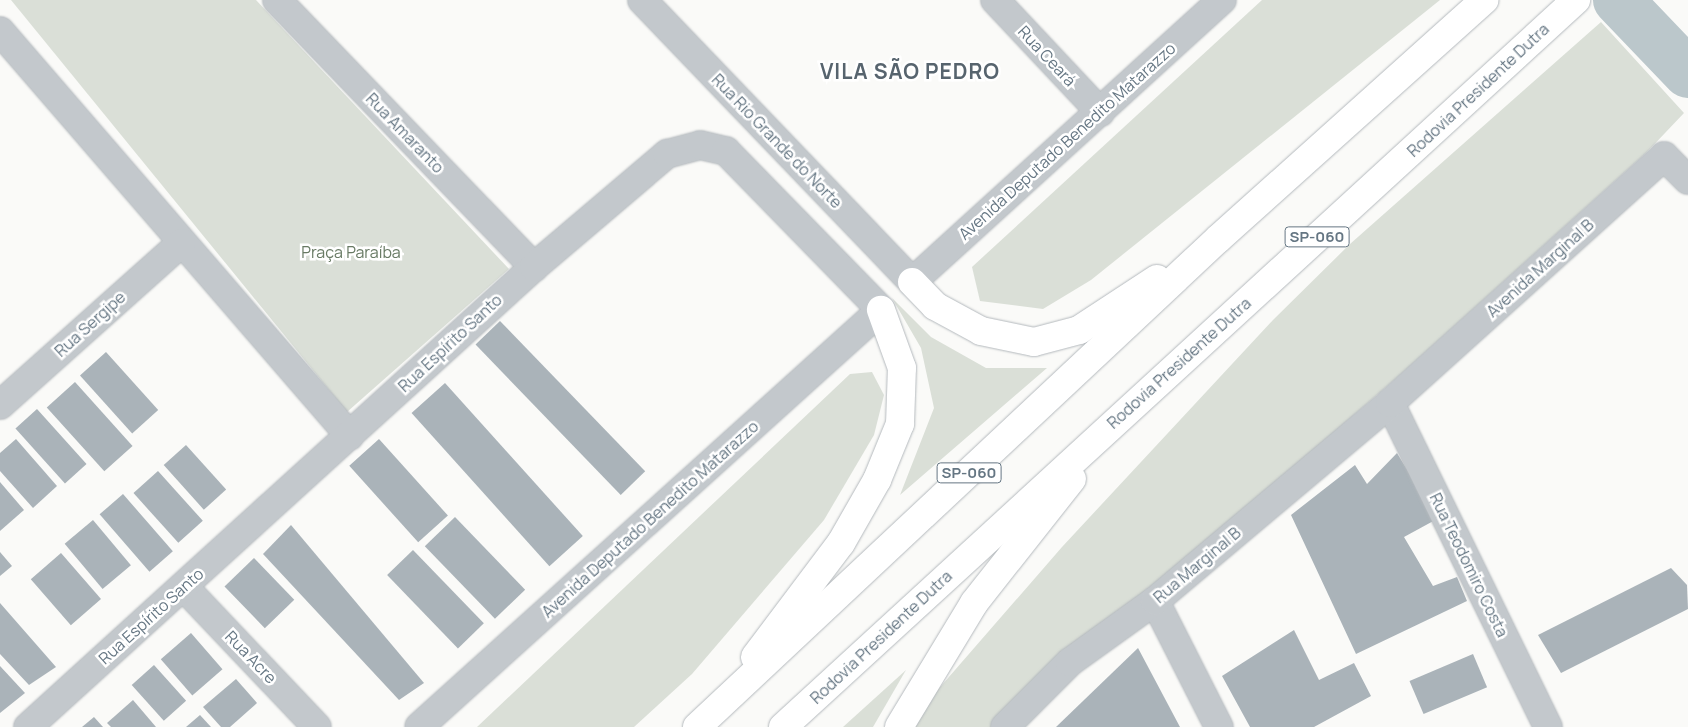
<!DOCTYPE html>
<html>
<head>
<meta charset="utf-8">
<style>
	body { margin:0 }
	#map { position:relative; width:1688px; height:727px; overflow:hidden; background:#fafaf8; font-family:Manrope,sans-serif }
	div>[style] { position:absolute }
	.green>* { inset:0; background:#dadfd7 }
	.river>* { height:50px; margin:-25px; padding:0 25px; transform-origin:25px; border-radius:25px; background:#bbc7cb }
	.building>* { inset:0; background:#aab3b9; transform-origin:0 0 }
	.roads { filter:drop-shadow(0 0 1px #b4b9bd) drop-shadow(0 0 1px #b4b9bd) }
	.minor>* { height:28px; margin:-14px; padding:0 14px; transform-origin:14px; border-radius:14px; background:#c3c8cc }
	.highway>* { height:28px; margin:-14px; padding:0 14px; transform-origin:14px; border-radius:14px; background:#fff }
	span { translate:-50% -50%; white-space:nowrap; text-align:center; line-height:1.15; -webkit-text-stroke:5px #fff; paint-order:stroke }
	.shield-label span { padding:1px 4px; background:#fff; border:1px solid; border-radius:4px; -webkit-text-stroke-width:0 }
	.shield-label { font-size:15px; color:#657683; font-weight:700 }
	.street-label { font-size:16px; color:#657683 }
	.park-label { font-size:16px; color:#687a64 }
	.district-label { font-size:21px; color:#57646e; font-weight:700; letter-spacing:1px }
</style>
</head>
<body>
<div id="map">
	<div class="green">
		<i style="clip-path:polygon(11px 0,256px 0,509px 269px,347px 412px)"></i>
		<i style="clip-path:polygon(1262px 0,1440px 0,1091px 280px,1043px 309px,980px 301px,972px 267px)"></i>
		<i style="clip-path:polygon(1601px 22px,1684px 113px,1646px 153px,1401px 374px,1148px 594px,1067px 650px,991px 727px,915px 727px,935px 693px,1062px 547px,1273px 320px,1350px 244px)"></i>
		<i style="clip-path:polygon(892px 298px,931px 337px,986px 368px,1047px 368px,900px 495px,934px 408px,921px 348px)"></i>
		<i style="clip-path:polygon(872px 372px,884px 395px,874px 435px,824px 520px,692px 674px,634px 727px,477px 727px,850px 374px)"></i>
		<i style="clip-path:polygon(906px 670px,873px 727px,843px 727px)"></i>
	</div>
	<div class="river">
		<i style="left:1618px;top:0;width:101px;rotate:46.2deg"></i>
	</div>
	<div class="building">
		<i style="left:500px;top:321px;width:209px;height:34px;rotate:46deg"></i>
		<i style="left:106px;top:352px;width:78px;height:35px;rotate:48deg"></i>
		<i style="left:75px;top:382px;width:86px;height:38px;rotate:48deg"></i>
		<i style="left:445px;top:383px;width:206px;height:45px;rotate:48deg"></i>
		<i style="left:37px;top:409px;width:74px;height:29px;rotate:48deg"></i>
		<i style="clip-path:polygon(16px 439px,57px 486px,33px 508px,0 471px,0 453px)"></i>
		<i style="left:379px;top:439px;width:103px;height:40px;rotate:48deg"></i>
		<i style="left:186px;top:445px;width:60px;height:30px;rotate:48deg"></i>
		<i style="clip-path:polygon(1397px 453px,1437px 519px,1404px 537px,1433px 586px,1457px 577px,1467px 601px,1356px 654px,1291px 515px,1355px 465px,1367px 484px)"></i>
		<i style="left:158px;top:471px;width:67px;height:33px;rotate:48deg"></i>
		<i style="clip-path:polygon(0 482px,24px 510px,0 531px)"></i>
		<i style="left:123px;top:494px;width:76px;height:31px;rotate:49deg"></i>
		<i style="left:455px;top:517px;width:101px;height:42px;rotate:46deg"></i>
		<i style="left:93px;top:520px;width:59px;height:37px;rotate:50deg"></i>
		<i style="clip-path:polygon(291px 525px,424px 683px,399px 700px,263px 554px)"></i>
		<i style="left:413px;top:550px;width:102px;height:36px;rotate:46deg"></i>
		<i style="clip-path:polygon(0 552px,12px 566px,0 576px)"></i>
		<i style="left:61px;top:553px;width:61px;height:40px;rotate:49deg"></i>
		<i style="left:254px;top:558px;width:58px;height:41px;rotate:46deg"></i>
		<i style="clip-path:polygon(1671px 568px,1687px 585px,1688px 609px,1561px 673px,1538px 635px)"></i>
		<i style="clip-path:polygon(0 603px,56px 667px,29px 685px,0 654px)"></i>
		<i style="clip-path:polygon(1294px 630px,1319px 680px,1354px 663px,1371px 696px,1314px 727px,1250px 727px,1222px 676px)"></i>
		<i style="left:191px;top:633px;width:48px;height:40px;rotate:49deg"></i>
		<i style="clip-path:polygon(1138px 648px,1180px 727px,1056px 727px)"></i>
		<i style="left:1473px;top:654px;width:36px;height:69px;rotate:67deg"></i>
		<i style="left:154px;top:665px;width:48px;height:30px;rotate:48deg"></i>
		<i style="clip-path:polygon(0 666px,25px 693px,0 713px)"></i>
		<i style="clip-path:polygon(236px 679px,257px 703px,230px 727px,221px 727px,203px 707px)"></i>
		<i style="clip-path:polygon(133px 700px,156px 727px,111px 727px,107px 723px)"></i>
		<i style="clip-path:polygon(200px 715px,211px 727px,186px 727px)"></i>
		<i style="clip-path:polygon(94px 717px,103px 727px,82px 727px)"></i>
	</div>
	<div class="roads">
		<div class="minor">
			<i style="left:277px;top:0;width:371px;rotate:46.1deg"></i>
			<i style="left:642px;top:0;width:390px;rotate:46.2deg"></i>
			<i style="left:912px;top:282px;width:419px;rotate:-42.3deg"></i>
			<i style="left:995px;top:0;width:154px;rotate:46.8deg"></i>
			<i style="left:0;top:31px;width:535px;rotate:49.17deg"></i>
			<i style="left:1390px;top:403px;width:360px;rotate:64deg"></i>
			<i style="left:0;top:405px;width:243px;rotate:-41.8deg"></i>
			<i style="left:184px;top:587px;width:193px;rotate:46.5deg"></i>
			<i style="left:1155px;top:601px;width:141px;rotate:63.1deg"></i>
			<i style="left:28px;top:727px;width:684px;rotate:-42.27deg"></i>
			<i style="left:534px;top:267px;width:175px;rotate:-40.4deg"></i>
			<i style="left:667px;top:154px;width:34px;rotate:-15deg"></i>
			<i style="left:700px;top:145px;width:27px;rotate:13deg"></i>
			<i style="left:726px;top:151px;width:222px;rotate:45.7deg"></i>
			<i style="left:881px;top:310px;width:622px;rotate:137.93deg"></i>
			<i style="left:1005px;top:727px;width:92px;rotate:-45deg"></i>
			<i style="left:1070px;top:662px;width:105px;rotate:-35.7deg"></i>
			<i style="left:1155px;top:601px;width:307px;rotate:-40.1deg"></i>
			<i style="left:1390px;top:403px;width:369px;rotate:-42deg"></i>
			<i style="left:1664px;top:156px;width:34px;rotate:45deg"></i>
		</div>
		<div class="highway">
			<i style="left:912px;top:282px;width:33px;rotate:46deg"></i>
			<i style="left:935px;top:306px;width:52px;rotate:28.5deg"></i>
			<i style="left:981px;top:331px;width:54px;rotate:11.7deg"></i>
			<i style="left:1034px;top:342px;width:47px;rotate:-14.9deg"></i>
			<i style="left:1079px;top:330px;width:93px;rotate:-33.2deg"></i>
			<i style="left:755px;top:657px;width:143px;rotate:-53deg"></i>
			<i style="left:841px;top:543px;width:73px;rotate:-60.3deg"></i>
			<i style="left:877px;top:480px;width:61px;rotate:-67.7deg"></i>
			<i style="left:900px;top:424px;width:56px;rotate:-88deg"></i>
			<i style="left:902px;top:368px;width:62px;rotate:-109.9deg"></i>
			<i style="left:697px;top:727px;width:714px;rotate:-43.13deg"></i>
			<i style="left:1218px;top:239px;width:358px;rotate:-41.9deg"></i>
			<i style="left:783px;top:727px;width:1076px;rotate:-42.51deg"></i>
			<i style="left:899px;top:727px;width:145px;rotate:-58.8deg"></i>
			<i style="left:974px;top:603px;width:158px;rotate:-51.7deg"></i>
		</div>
	</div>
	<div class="shield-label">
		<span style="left:1317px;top:237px">SP-060</span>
		<span style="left:969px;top:473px">SP-060</span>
	</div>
	<div class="street-label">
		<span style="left:1047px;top:56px;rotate:47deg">Rua Ceará</span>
		<span style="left:1478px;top:90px;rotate:-43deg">Rodovia Presidente Dutra</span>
		<span style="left:405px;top:133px;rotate:46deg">Rua Amaranto</span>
		<span style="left:777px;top:141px;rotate:46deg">Rua Rio Grande do Norte</span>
		<span style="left:1067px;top:141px;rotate:-42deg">Avenida Deputado Benedito Matarazzo</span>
		<span style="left:1540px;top:268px;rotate:-42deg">Avenida Marginal B</span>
		<span style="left:90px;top:324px;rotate:-42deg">Rua Sergipe</span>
		<span style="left:450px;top:343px;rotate:-43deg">Rua Espírito Santo</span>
		<span style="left:1179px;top:363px;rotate:-42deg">Rodovia Presidente Dutra</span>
		<span style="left:650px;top:519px;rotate:-42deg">Avenida Deputado Benedito Matarazzo</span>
		<span style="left:1197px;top:565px;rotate:-40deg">Rua Marginal B</span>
		<span style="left:1469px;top:565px;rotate:64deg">Rua Teodomiro Costa</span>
		<span style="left:151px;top:616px;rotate:-42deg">Rua Espírito Santo</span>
		<span style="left:881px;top:637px;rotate:-43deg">Rodovia Presidente Dutra</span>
		<span style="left:251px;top:657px;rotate:46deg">Rua Acre</span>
	</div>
	<div class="park-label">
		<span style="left:351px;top:252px">Praça Paraíba</span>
	</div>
	<div class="district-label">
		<span style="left:910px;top:71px">VILA SÃO PEDRO</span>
	</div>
</div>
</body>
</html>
